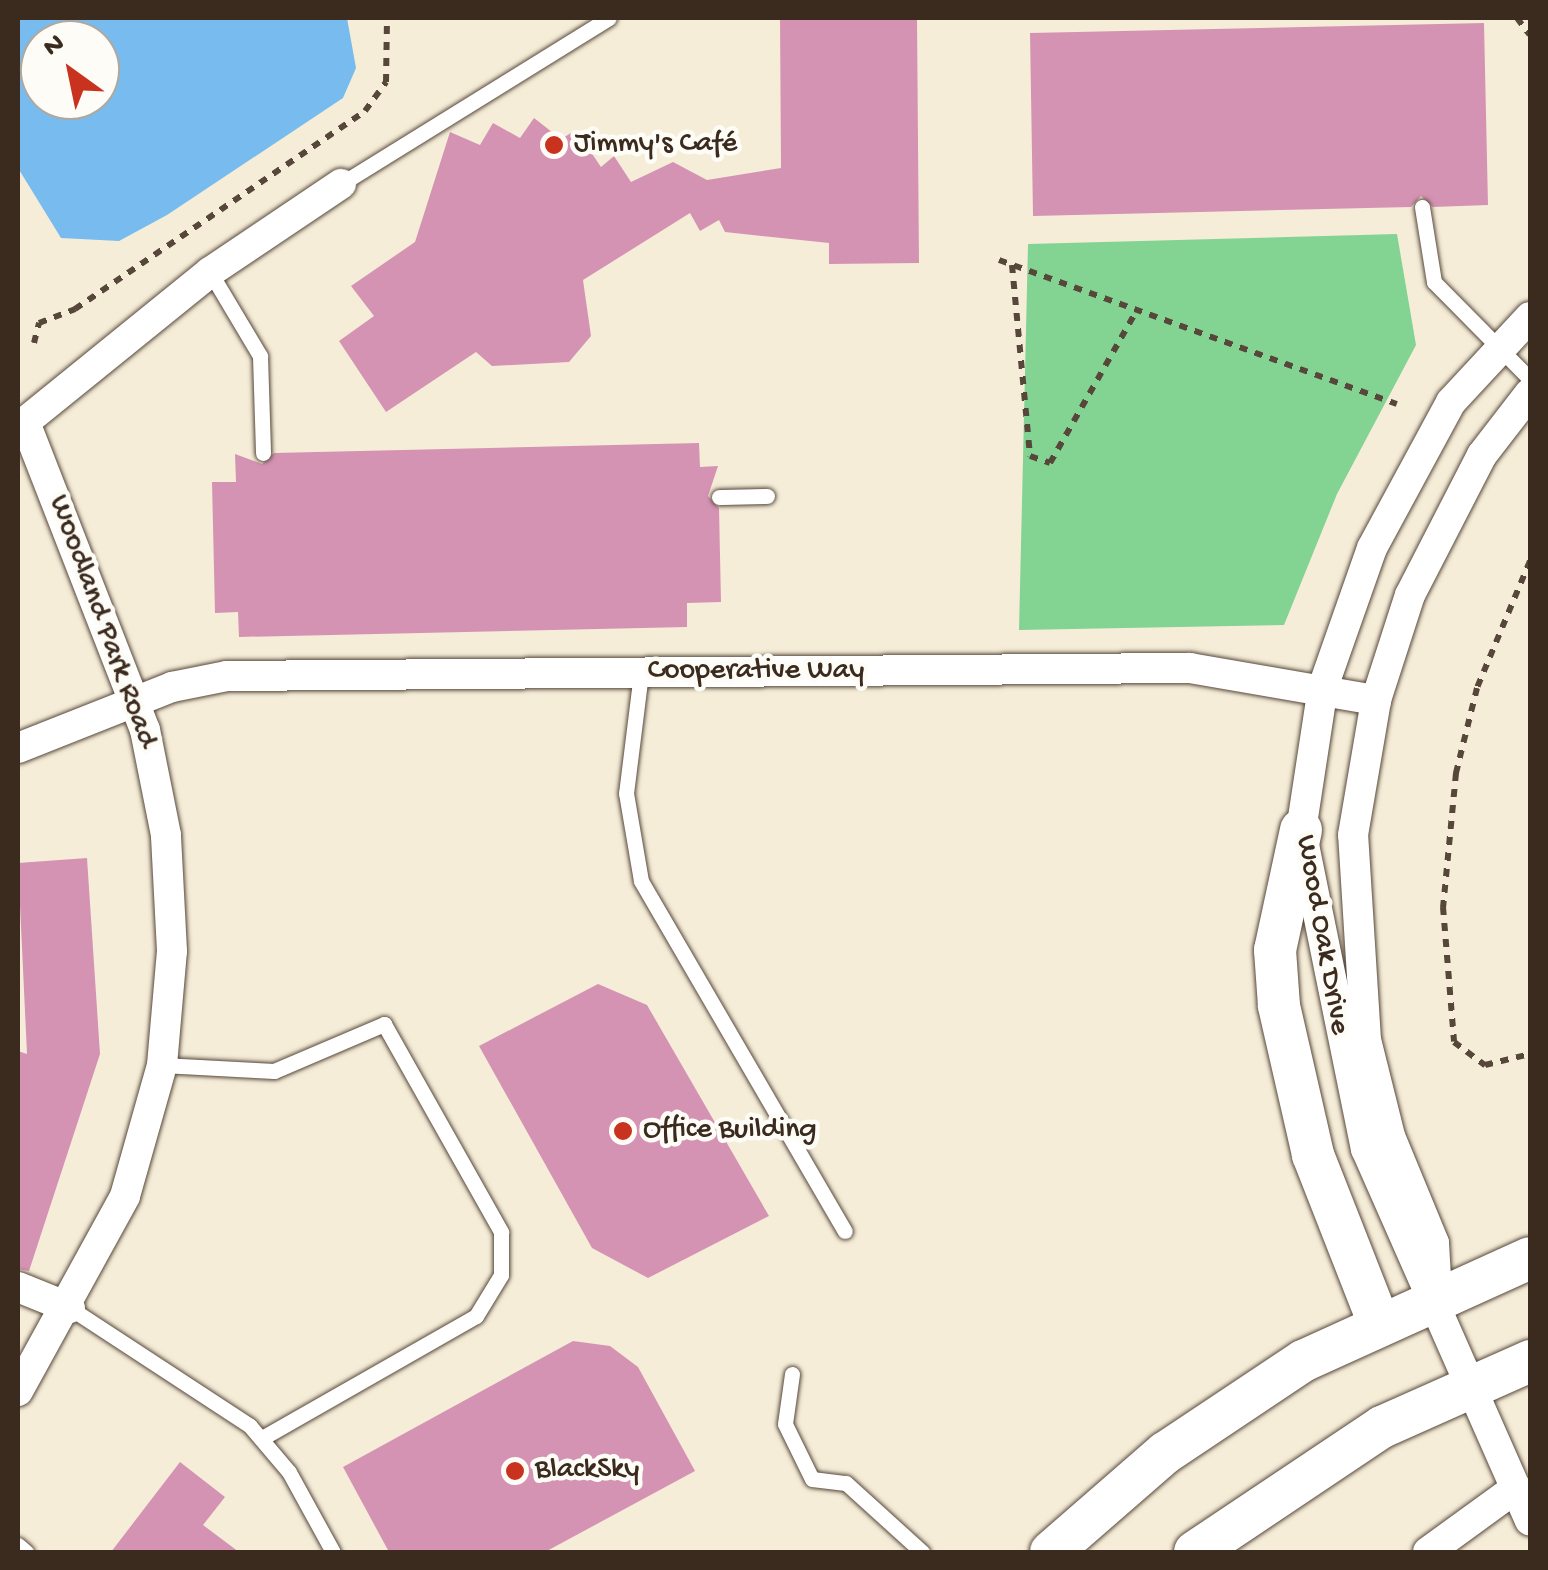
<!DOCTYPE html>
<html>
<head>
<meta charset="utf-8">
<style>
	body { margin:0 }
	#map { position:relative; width:1548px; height:1570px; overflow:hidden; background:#f5edd8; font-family:"Gochi Hand",sans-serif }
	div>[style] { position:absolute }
	.green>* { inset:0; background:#83d393 }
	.water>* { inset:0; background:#78bbee }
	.building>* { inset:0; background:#d593b4 }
	.path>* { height:6px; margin-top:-3px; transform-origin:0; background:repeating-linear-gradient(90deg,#57473a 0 8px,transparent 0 16px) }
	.roads { filter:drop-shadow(0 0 2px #57473a) drop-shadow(0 0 2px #57473a) }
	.lane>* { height:15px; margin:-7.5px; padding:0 7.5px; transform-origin:7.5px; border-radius:7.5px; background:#fff }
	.street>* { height:30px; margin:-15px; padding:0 15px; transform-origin:15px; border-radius:15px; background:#fff }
	.secondary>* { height:42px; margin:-21px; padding:0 21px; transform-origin:21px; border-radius:21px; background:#fff }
	.dots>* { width:28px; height:28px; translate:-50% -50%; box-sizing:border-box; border:5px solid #fdfcf7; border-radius:50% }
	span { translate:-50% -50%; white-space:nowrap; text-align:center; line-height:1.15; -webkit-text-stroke:9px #fdfcf7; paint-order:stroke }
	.poi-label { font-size:30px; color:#3b2a1e }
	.left { translate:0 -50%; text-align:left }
	.street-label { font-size:30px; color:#3b2a1e }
	.frame { position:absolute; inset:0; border:20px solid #3b2a1e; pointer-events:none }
	.north { position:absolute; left:20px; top:20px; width:100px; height:100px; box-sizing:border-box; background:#fdfcf7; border:2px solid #afa8a0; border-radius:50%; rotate:327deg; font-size:28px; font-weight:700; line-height:40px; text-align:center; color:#3b2a1e }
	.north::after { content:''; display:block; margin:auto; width:35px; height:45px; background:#c8321e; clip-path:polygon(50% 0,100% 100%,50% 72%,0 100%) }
</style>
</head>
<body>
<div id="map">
	<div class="green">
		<i style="clip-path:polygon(1397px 234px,1416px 345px,1337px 494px,1284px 625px,1019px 630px,1028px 244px)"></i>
	</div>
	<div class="water">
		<i style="clip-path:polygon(evenodd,18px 18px,347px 18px,356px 68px,343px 98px,167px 215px,119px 241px,61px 238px,18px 168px,18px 18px,40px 40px,100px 40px,100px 100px,40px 100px,40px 40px)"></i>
	</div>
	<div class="building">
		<i style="clip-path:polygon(780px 18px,917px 18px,919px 263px,829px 264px,829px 243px,725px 232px,719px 220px,700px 231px,690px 213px,583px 280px,591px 336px,569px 362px,492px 366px,476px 352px,386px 412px,339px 341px,374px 316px,351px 286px,415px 242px,450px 132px,480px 145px,493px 123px,520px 138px,534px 118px,561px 139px,576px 130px,601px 167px,614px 156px,631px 182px,673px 162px,707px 180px,781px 168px)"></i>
		<i style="clip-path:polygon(1484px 23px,1488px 205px,1433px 207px,1421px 196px,1411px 207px,1033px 216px,1030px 33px)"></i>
		<i style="clip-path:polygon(699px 443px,700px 467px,718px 466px,708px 496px,719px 508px,721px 602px,687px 603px,687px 627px,239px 637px,238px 612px,215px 613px,212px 482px,236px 482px,235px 454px,262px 464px,274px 453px)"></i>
		<i style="clip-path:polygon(87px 858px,100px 1054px,29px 1271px,18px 1269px,18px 1051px,27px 1054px,18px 863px)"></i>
		<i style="clip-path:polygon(598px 984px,647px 1005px,769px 1216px,648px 1278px,592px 1248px,479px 1046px)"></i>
		<i style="clip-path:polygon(573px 1341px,610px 1346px,638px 1367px,695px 1471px,545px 1552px,389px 1552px,343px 1467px)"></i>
		<i style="clip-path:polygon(180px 1462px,225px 1497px,203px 1525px,239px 1552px,111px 1552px)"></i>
	</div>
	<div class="path">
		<i style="left:1517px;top:18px;width:21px;rotate:53deg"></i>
		<i style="left:999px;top:260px;width:423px;rotate:19.9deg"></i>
		<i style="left:1012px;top:265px;width:192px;rotate:84.6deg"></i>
		<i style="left:1030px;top:456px;width:21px;rotate:19deg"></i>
		<i style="left:1050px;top:463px;width:176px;rotate:-60.4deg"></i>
		<i style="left:34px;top:343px;width:21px;rotate:-76deg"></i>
		<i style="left:39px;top:323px;width:39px;rotate:-21deg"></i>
		<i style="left:75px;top:309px;width:351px;rotate:-34.3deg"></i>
		<i style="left:365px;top:111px;width:36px;rotate:-54deg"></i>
		<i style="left:386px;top:82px;width:64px;rotate:-89.1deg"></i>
		<i style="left:1530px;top:561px;width:138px;rotate:112.7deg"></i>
		<i style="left:1477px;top:688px;width:88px;rotate:103.9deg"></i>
		<i style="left:1456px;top:773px;width:135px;rotate:95.5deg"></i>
		<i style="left:1443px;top:907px;width:135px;rotate:85.3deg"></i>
		<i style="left:1454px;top:1042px;width:39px;rotate:37deg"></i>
		<i style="left:1485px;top:1065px;width:46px;rotate:-13.7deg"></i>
	</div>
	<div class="roads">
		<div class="lane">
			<i style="left:341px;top:184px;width:315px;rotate:-31.8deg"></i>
			<i style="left:1422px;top:207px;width:76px;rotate:80.9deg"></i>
			<i style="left:1434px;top:282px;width:136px;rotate:45.3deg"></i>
			<i style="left:210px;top:272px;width:98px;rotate:59.2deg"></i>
			<i style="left:260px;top:356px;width:97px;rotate:88.2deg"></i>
			<i style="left:719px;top:497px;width:48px;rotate:-1.2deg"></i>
			<i style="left:641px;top:673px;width:121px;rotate:97.1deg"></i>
			<i style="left:626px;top:793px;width:89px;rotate:80.3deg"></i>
			<i style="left:641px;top:881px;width:405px;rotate:59.8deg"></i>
			<i style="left:162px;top:1065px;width:112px;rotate:3.1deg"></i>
			<i style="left:274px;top:1071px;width:120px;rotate:-23.1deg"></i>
			<i style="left:384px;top:1024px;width:239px;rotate:60.6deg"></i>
			<i style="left:501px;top:1232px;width:43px;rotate:90deg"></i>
			<i style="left:501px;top:1275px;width:48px;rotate:121.4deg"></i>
			<i style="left:476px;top:1316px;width:246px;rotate:150.3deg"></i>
			<i style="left:70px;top:1308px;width:215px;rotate:33.2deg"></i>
			<i style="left:250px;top:1426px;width:60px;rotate:49.7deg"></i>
			<i style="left:289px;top:1472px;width:91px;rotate:61.2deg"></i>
			<i style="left:792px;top:1374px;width:50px;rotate:98deg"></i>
			<i style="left:785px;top:1424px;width:61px;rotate:63.9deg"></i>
			<i style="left:812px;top:1479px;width:34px;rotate:7deg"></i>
			<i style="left:846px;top:1483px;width:103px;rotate:42.2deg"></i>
			<i style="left:18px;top:1545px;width:11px;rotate:41deg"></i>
		</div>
		<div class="street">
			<i style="left:1530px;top:317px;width:116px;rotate:132.9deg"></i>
			<i style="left:1451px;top:402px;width:166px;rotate:118.4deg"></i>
			<i style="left:1372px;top:548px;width:147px;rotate:109.4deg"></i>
			<i style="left:1323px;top:687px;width:145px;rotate:98.7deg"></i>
			<i style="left:1301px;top:830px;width:326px;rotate:78.5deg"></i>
			<i style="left:1366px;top:1149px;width:406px;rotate:66.2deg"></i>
			<i style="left:18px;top:748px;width:166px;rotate:-21.6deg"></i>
			<i style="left:172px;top:687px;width:56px;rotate:-11.3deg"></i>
			<i style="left:227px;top:676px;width:963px;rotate:-0.48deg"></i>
			<i style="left:1190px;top:668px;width:189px;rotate:9.8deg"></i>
			<i style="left:18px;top:1287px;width:56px;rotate:22deg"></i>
			<i style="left:1437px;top:1294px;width:51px;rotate:-93.4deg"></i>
			<i style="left:1434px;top:1243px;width:116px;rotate:-112.4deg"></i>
			<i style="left:1390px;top:1136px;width:99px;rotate:-104deg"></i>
			<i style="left:1366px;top:1040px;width:205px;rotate:-93.6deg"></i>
			<i style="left:1353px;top:835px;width:137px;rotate:-80.3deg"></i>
			<i style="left:1376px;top:700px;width:110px;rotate:-72.1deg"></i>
			<i style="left:1410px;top:595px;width:157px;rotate:-62.8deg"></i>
			<i style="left:1482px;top:455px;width:78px;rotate:-52.3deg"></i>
			<i style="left:18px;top:1391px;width:222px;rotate:-61.2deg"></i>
			<i style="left:125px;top:1196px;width:136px;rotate:-74.2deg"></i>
			<i style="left:162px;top:1065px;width:114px;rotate:-85deg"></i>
			<i style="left:172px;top:951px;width:116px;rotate:-93deg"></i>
			<i style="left:166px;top:835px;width:107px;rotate:-101.3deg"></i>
			<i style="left:145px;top:730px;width:331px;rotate:-111.3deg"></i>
			<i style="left:25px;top:422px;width:238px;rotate:-39deg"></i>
			<i style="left:210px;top:272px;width:158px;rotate:-33.9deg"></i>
			<i style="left:1428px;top:1552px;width:109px;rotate:-36deg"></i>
		</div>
		<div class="secondary">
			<i style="left:1301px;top:830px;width:123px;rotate:102.2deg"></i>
			<i style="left:1275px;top:950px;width:56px;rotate:85.9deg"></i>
			<i style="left:1279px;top:1006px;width:153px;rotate:77.1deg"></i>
			<i style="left:1313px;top:1155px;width:178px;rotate:68.6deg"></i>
			<i style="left:1051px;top:1552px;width:151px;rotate:-41deg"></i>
			<i style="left:1165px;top:1453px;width:166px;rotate:-33.7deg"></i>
			<i style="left:1303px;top:1361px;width:249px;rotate:-24.4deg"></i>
			<i style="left:1195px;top:1552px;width:225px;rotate:-33.8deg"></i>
			<i style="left:1382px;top:1427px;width:162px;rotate:-24deg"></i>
		</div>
	</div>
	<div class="dots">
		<i style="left:554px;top:145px;background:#c8321e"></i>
		<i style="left:623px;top:1131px;background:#c8321e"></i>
		<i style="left:515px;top:1471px;background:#c8321e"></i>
	</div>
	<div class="poi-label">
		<span class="left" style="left:574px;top:145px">Jimmy's Café</span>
		<span class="left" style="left:643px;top:1131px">Office Building</span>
		<span class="left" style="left:535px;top:1471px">BlackSky</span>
	</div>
	<div class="street-label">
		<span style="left:101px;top:622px;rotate:70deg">Woodland Park Road</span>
		<span style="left:756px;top:672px">Cooperative Way</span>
		<span style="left:1321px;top:935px;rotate:80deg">Wood Oak Drive</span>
	</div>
	<div class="frame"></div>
	<div class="north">N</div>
</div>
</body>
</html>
